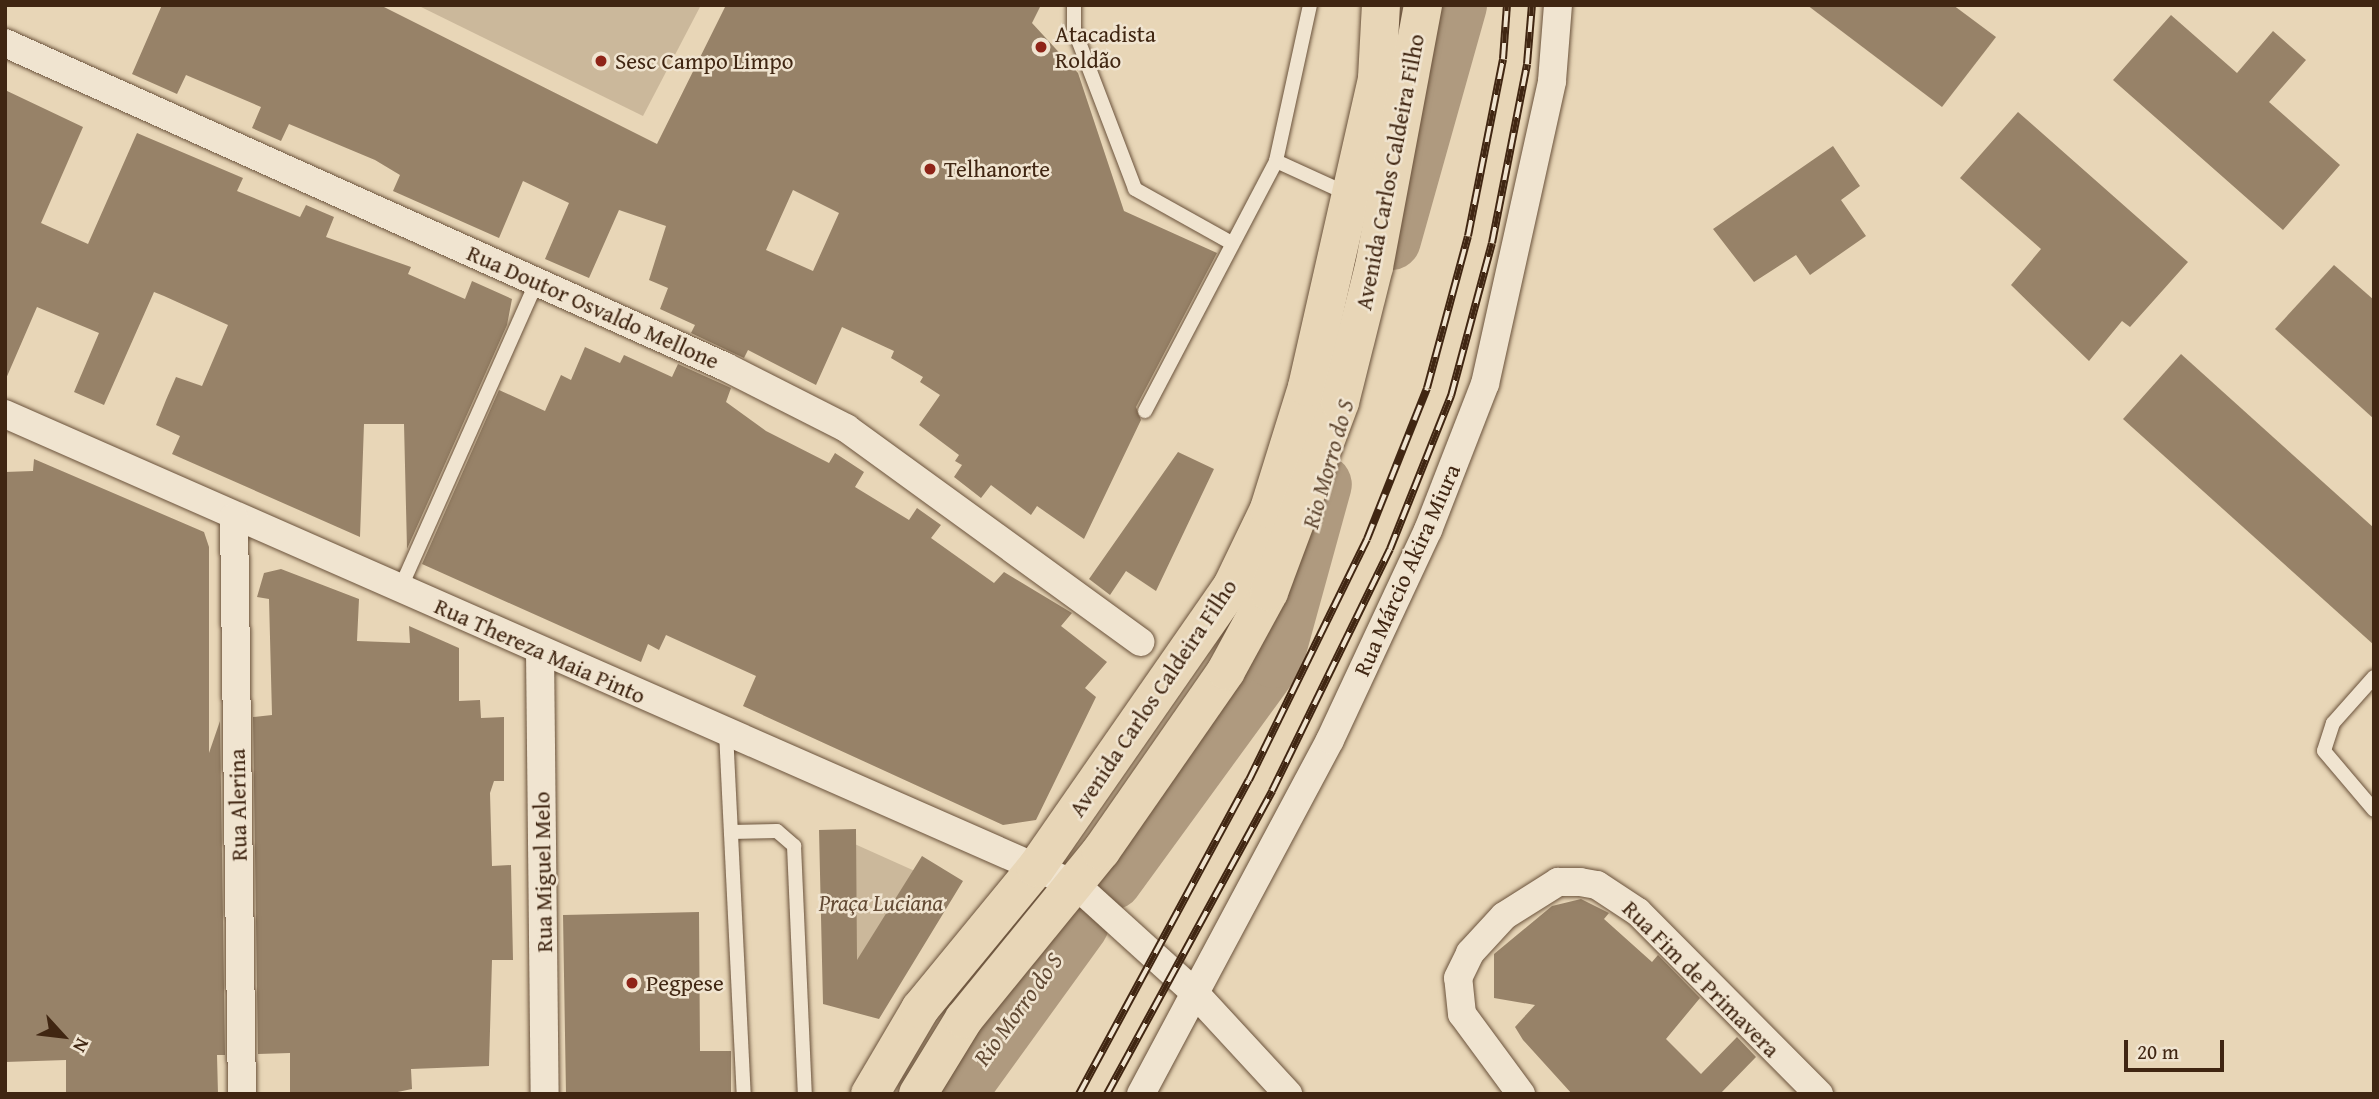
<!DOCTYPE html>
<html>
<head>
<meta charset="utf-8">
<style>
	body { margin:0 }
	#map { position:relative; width:2379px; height:1099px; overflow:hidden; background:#e8d6b7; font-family:"Gentium Book Plus",serif }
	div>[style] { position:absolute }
	.green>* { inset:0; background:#cbb89b }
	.river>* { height:60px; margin:-30px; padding:0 30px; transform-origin:30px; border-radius:30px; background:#af9a7f }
	.building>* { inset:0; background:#978268 }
	.roads { filter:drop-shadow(0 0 2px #6a523b) drop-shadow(0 0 2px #6a523b) }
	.lane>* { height:14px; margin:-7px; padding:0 7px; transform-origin:7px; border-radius:7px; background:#f0e4d0 }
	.street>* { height:28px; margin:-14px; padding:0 14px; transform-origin:14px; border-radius:14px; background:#f0e4d0 }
	.primary>* { height:38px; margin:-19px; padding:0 19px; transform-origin:19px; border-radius:19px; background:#e8d6b7 }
	.rail>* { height:8px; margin-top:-4px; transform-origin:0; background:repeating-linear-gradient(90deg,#f0e4d0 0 16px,#402612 0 32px); box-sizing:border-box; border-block:2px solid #402612 }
	.dots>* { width:19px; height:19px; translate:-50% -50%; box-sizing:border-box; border:4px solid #f0e4d0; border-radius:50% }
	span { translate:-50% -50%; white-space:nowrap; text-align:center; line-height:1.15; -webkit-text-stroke:5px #f0e4d0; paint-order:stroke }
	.poi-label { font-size:23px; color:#402612 }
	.left { translate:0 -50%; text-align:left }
	.street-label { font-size:23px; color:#402612 }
	.park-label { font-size:23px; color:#634a34; font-style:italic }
	.water-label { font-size:24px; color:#614933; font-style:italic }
	.frame { position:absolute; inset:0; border:7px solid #402612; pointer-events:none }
	.north { position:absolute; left:28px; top:1001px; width:70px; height:70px; -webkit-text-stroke:5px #f0e4d0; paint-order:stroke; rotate:117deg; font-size:19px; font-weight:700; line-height:28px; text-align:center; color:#402612 }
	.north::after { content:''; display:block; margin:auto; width:24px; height:32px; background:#402612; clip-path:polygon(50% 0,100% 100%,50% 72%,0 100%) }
	.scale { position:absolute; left:2124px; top:1040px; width:100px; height:32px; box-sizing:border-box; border:4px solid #402612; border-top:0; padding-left:9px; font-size:21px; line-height:24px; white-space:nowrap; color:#402612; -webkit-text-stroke:5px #f0e4d0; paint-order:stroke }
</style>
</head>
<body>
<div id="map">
	<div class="green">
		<i style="clip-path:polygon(417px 5px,701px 5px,643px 116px)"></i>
		<i style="clip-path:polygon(839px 837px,946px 885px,843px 988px)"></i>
	</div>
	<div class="river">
		<i style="left:1391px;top:240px;width:244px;rotate:-74.3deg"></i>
		<i style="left:1112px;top:880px;width:275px;rotate:-53.9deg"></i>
		<i style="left:1274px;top:658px;width:180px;rotate:-74.6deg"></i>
		<i style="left:956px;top:1094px;width:210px;rotate:-54.1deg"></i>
	</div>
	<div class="building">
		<i style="clip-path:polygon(evenodd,162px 5px,380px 5px,657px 144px,726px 5px,1041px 5px,1032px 23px,1078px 73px,1124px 211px,1217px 253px,1136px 407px,1141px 420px,1084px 539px,1037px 506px,1031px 515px,991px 485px,981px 498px,954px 477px,962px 465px,955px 461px,959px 455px,919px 425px,940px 395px,920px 382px,923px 377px,891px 358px,894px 351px,842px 327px,816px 385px,748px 350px,744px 358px,691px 333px,695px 325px,660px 309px,668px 288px,649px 280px,666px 226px,619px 210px,589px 278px,545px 259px,569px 203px,523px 181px,499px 238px,393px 191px,400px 175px,375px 160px,289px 124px,281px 141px,252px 128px,261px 107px,186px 75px,177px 94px,132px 74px,162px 5px,793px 190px,839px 213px,813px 271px,766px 250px,793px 190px)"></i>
		<i style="clip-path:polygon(1807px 5px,1953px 5px,1996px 37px,1942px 107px)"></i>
		<i style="clip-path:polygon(2171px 15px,2237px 73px,2273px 31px,2306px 60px,2269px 102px,2340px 165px,2283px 230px,2113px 80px)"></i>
		<i style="clip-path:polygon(5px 90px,83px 127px,41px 223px,88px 244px,137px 133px,243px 178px,237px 191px,300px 217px,306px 205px,334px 217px,326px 237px,411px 267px,408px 274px,465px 299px,472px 281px,512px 299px,507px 325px,407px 549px,404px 424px,364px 424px,360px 537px,172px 454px,180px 436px,156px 425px,166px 400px,176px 377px,202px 386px,228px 325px,164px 296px,154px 292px,104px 405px,74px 392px,99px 333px,37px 307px,5px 381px)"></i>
		<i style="clip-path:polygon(2018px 112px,2188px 262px,2130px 327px,2122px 321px,2089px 361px,2011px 285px,2041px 249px,1960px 178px)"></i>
		<i style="clip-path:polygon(1833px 146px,1860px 186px,1841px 200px,1866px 236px,1810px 275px,1796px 255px,1754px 282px,1713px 229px)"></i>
		<i style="clip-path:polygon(2334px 265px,2374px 300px,2374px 419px,2275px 329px)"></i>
		<i style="clip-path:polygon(585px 347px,620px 363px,624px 355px,672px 377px,678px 364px,731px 388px,726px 402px,766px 431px,829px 463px,835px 453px,864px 472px,855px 487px,909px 520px,917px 508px,941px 525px,931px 538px,994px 583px,1004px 572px,1072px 613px,1061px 626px,1107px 662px,1085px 688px,1096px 697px,1036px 820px,1003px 825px,743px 706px,756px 676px,666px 635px,659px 650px,648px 644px,641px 662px,422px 564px,499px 390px,545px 411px,561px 375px,571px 380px)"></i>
		<i style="clip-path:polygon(2181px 354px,2374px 528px,2374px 645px,2123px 419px)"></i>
		<i style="clip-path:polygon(1178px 452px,1214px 469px,1156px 591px,1126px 571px,1110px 595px,1089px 579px)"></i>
		<i style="clip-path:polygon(34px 459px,204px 532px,209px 547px,209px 753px,220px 721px,225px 1055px,217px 1055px,218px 1094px,66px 1094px,66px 1060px,5px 1062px,5px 472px,33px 471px)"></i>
		<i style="clip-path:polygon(281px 569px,359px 599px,357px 641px,410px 643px,409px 626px,459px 648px,459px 701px,480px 700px,481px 718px,504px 717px,504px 781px,494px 781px,490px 793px,492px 866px,511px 865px,513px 960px,492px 960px,489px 1066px,411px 1069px,412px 1089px,388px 1094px,290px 1094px,290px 1053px,258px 1054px,253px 717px,272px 715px,269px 599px,257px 597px,264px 573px)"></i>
		<i style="clip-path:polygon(856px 829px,857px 960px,922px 856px,963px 881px,879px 1019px,823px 1004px,819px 830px)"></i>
		<i style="clip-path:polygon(1581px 899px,1609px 913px,1604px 919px,1652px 962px,1658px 955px,1700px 998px,1666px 1039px,1701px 1074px,1737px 1037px,1756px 1057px,1720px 1094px,1572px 1094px,1523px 1040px,1515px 1027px,1535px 1005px,1494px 998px,1494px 954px,1552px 906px)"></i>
		<i style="clip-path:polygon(699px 912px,700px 1051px,731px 1051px,731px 1094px,566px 1094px,563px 915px)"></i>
	</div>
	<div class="roads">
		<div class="lane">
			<i style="left:1074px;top:5px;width:24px;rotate:90deg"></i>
			<i style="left:1074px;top:29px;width:171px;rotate:69.1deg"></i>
			<i style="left:1135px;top:189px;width:109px;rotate:29.2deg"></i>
			<i style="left:1310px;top:5px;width:160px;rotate:102.3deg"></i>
			<i style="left:1276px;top:161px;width:79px;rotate:24.6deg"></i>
			<i style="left:1145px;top:411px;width:282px;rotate:-62.3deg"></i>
			<i style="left:400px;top:589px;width:336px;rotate:-66deg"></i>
			<i style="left:2374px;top:677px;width:62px;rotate:131.7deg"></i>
			<i style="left:2333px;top:723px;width:29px;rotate:108deg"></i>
			<i style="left:2324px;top:751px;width:77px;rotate:49.7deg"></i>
			<i style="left:726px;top:732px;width:362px;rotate:87.2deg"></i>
			<i style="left:731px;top:832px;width:46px;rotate:-1.2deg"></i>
			<i style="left:777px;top:831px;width:23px;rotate:41deg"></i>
			<i style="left:794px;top:846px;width:248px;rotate:87.5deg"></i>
		</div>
		<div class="street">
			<i style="left:5px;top:43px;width:790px;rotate:24.2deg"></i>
			<i style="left:726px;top:367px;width:135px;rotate:26.9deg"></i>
			<i style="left:846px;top:428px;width:364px;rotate:36deg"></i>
			<i style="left:5px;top:414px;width:1170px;rotate:23.74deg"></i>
			<i style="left:1076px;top:885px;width:156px;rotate:42.2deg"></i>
			<i style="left:1192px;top:990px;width:142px;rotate:47.3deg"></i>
			<i style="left:234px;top:517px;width:577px;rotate:89.21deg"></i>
			<i style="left:540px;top:651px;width:443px;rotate:89.4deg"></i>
			<i style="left:1141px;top:1094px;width:401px;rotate:-61.9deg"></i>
			<i style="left:1330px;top:740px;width:232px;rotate:-65deg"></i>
			<i style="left:1428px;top:530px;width:157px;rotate:-68.7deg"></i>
			<i style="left:1485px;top:384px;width:310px;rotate:-77.5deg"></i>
			<i style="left:1552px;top:81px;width:76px;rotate:-85.5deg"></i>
			<i style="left:1521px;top:1094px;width:99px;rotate:-126.4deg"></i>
			<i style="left:1462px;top:1014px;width:36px;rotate:-96deg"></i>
			<i style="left:1458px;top:978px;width:28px;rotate:-64deg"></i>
			<i style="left:1470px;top:953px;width:50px;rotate:-47.4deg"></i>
			<i style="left:1504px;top:916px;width:64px;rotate:-32.2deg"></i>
			<i style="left:1558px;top:882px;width:22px"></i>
			<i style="left:1580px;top:882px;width:17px;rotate:10deg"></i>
			<i style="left:1597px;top:885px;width:49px;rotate:33.4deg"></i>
			<i style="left:1638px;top:912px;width:257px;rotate:45.2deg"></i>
		</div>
		<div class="primary">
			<i style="left:870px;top:1094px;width:99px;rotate:-59.5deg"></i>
			<i style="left:920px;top:1009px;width:183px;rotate:-50.6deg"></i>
			<i style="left:1036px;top:868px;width:343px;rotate:-55.2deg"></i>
			<i style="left:1232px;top:586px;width:85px;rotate:-64.3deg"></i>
			<i style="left:1269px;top:509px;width:128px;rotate:-72.7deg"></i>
			<i style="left:1307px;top:387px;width:317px;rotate:-77.2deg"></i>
			<i style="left:1377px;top:78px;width:73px;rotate:-86.9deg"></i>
			<i style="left:918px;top:1094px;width:88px;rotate:-58.5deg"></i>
			<i style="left:964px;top:1019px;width:217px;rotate:-50.8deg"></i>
			<i style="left:1101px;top:851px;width:219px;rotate:-55.2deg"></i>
			<i style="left:1226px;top:671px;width:90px;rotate:-61.4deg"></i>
			<i style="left:1269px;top:592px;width:203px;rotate:-69.5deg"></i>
			<i style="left:1340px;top:402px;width:139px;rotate:-75.9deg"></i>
			<i style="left:1374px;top:267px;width:267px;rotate:-79.4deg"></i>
		</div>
	</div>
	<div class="rail">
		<i style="left:1079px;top:1094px;width:357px;rotate:-61.6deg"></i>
		<i style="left:1249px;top:780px;width:268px;rotate:-63.9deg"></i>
		<i style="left:1367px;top:539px;width:162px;rotate:-68.3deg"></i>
		<i style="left:1427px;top:388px;width:157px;rotate:-74.9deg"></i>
		<i style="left:1468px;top:236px;width:180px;rotate:-78.8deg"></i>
		<i style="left:1503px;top:59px;width:54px;rotate:-85.8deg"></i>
		<i style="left:1107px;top:1094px;width:345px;rotate:-61.4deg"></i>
		<i style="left:1272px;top:791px;width:269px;rotate:-64deg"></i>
		<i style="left:1390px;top:549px;width:165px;rotate:-68.3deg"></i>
		<i style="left:1451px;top:396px;width:158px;rotate:-75deg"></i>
		<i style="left:1492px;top:243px;width:182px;rotate:-78.9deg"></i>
		<i style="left:1527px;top:64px;width:59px;rotate:-85.2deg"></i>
	</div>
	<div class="dots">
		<i style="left:1041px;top:47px;background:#8f2418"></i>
		<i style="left:601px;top:61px;background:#8f2418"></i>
		<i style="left:930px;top:169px;background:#8f2418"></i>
		<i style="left:632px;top:983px;background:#8f2418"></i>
	</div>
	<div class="poi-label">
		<span class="left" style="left:1055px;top:47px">Atacadista<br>Roldão</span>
		<span class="left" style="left:615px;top:61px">Sesc Campo Limpo</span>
		<span class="left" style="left:944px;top:169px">Telhanorte</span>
		<span class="left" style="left:646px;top:983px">Pegpese</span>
	</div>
	<div class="street-label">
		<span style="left:1390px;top:172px;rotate:-79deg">Avenida Carlos Caldeira Filho</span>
		<span style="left:593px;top:307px;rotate:24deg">Rua Doutor Osvaldo Mellone</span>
		<span style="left:1407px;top:570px;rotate:-66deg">Rua Márcio Akira Miura</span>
		<span style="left:540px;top:651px;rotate:24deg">Rua Thereza Maia Pinto</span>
		<span style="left:1153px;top:698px;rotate:-56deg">Avenida Carlos Caldeira Filho</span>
		<span style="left:238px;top:805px;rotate:-91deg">Rua Alerina</span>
		<span style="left:543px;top:872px;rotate:-91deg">Rua Miguel Melo</span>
		<span style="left:1701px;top:979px;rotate:45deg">Rua Fim de Primavera</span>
	</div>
	<div class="park-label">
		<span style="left:881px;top:903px">Praça Luciana</span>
	</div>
	<div class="water-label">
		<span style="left:1328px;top:464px;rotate:-74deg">Rio Morro do S</span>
		<span style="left:1018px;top:1009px;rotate:-54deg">Rio Morro do S</span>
	</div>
	<div class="frame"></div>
	<div class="north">N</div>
	<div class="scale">20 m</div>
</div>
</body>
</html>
